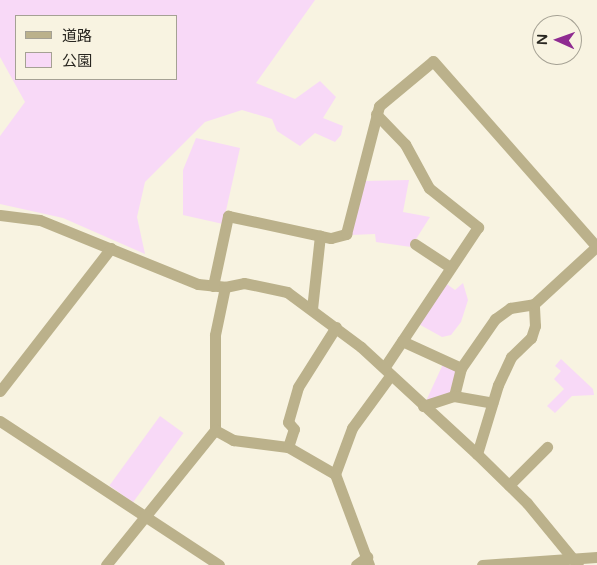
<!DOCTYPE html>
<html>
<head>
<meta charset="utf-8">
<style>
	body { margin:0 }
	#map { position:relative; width:597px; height:565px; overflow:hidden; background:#f8f3e1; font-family:"Varela Round","Noto Sans JP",sans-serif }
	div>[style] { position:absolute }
	.green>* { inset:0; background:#f8d9f7; transform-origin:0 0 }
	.minor>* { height:11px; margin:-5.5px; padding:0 5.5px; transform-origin:5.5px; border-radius:5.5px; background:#bbb18b }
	span { translate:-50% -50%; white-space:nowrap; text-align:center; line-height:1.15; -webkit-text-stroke:5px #f8f3e1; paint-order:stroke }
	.legend { position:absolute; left:15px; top:15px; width:162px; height:65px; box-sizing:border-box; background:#f8f3e1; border:1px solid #a5a194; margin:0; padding:6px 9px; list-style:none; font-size:15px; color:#282620 }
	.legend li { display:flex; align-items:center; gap:10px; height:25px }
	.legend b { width:25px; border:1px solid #a5a194 }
	.north { position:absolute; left:532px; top:15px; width:50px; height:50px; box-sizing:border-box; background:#f8f3e1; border:1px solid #a5a194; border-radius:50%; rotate:272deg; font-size:14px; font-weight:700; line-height:20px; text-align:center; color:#282620 }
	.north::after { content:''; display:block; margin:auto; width:18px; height:22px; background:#8f2b91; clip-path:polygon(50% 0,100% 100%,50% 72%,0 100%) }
</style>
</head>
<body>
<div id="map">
	<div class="green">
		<i style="clip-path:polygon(evenodd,0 0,315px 0,256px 83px,295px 99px,320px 81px,336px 97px,323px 118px,343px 126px,341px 135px,335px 142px,315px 133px,300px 146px,277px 131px,272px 119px,242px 110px,205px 122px,145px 182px,137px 217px,145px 254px,63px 218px,0 204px,0 136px,25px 102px,0 57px,0 0,16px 16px,176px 16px,176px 79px,16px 79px,16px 16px)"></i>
		<i style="clip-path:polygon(196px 138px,240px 148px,223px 224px,183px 215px,183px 170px)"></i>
		<i style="clip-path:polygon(409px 180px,403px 212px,430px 217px,411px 247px,376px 242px,375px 234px,351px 235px,364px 181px)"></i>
		<i style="clip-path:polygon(444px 282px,455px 290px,463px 283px,468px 300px,461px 322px,451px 335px,442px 337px,415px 322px)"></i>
		<i style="clip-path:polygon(561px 359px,593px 389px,594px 395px,572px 396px,555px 413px,547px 406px,564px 389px,554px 379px,561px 371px,555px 366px)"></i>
		<i style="clip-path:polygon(444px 362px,458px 367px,452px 394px,426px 401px)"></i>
		<i style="left:160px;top:416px;width:29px;height:86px;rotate:36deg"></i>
	</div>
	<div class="minor">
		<i style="left:376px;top:114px;width:42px;rotate:46deg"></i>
		<i style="left:405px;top:144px;width:50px;rotate:61.4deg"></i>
		<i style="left:429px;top:188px;width:63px;rotate:38.5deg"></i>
		<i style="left:478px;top:227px;width:169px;rotate:123.7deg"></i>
		<i style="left:0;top:215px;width:40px;rotate:7.1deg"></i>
		<i style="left:40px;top:220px;width:170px;rotate:22.1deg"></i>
		<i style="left:198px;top:284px;width:27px;rotate:6deg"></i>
		<i style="left:225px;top:287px;width:19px;rotate:-12deg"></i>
		<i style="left:244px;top:283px;width:44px;rotate:11.8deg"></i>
		<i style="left:287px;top:292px;width:92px;rotate:36.6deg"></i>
		<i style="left:361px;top:347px;width:158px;rotate:42.7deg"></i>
		<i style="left:477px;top:454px;width:70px;rotate:44.4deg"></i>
		<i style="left:527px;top:503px;width:80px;rotate:50.6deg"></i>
		<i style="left:415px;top:244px;width:42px;rotate:33.3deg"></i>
		<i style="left:213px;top:286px;width:72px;rotate:-77.9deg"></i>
		<i style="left:228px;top:216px;width:105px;rotate:12.1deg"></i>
		<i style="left:331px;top:238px;width:16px;rotate:-15deg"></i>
		<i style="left:346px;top:234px;width:132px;rotate:-75.5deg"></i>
		<i style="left:379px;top:106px;width:70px;rotate:-39.8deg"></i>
		<i style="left:433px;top:61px;width:248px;rotate:48.6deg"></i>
		<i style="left:225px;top:287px;width:49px;rotate:101.8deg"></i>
		<i style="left:215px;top:335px;width:95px;rotate:90deg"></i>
		<i style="left:215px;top:430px;width:21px;rotate:29deg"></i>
		<i style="left:233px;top:440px;width:55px;rotate:7.3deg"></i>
		<i style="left:288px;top:447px;width:54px;rotate:29.9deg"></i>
		<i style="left:335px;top:474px;width:97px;rotate:69.5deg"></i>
		<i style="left:312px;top:309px;width:74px;rotate:-83.8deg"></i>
		<i style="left:402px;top:341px;width:65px;rotate:24.6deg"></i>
		<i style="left:0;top:391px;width:181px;rotate:-52.2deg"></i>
		<i style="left:454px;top:396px;width:29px;rotate:-76deg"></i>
		<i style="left:461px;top:368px;width:60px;rotate:-55.2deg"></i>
		<i style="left:495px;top:319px;width:19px;rotate:-36deg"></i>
		<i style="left:510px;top:308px;width:24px;rotate:-9deg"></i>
		<i style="left:423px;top:406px;width:33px;rotate:-18deg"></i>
		<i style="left:454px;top:396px;width:39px;rotate:10deg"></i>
		<i style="left:0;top:421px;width:262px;rotate:33.3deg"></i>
		<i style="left:288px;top:447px;width:19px;rotate:-72deg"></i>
		<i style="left:294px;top:429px;width:9px;rotate:-131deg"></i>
		<i style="left:288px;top:422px;width:36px;rotate:-74deg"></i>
		<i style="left:298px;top:387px;width:71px;rotate:-57.7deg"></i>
		<i style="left:477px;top:454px;width:72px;rotate:-73.1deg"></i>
		<i style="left:498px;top:385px;width:31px;rotate:-65deg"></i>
		<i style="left:511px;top:357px;width:28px;rotate:-44deg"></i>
		<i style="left:531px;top:338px;width:13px;rotate:-72deg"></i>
		<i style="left:535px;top:326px;width:22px;rotate:-93deg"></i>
		<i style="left:534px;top:304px;width:86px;rotate:-42.6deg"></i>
		<i style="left:335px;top:474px;width:49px;rotate:-69.7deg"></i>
		<i style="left:352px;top:428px;width:64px;rotate:-53.8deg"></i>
		<i style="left:509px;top:485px;width:54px;rotate:-45deg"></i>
		<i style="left:106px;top:565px;width:174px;rotate:-51.1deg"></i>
		<i style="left:356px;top:565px;width:14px;rotate:-36deg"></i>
		<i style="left:482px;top:565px;width:115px;rotate:-4deg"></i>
	</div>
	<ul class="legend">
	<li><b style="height:6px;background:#bbb18b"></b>道路</li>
	<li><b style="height:14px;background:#f8d9f7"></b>公園</li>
	</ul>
	<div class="north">N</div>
</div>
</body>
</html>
